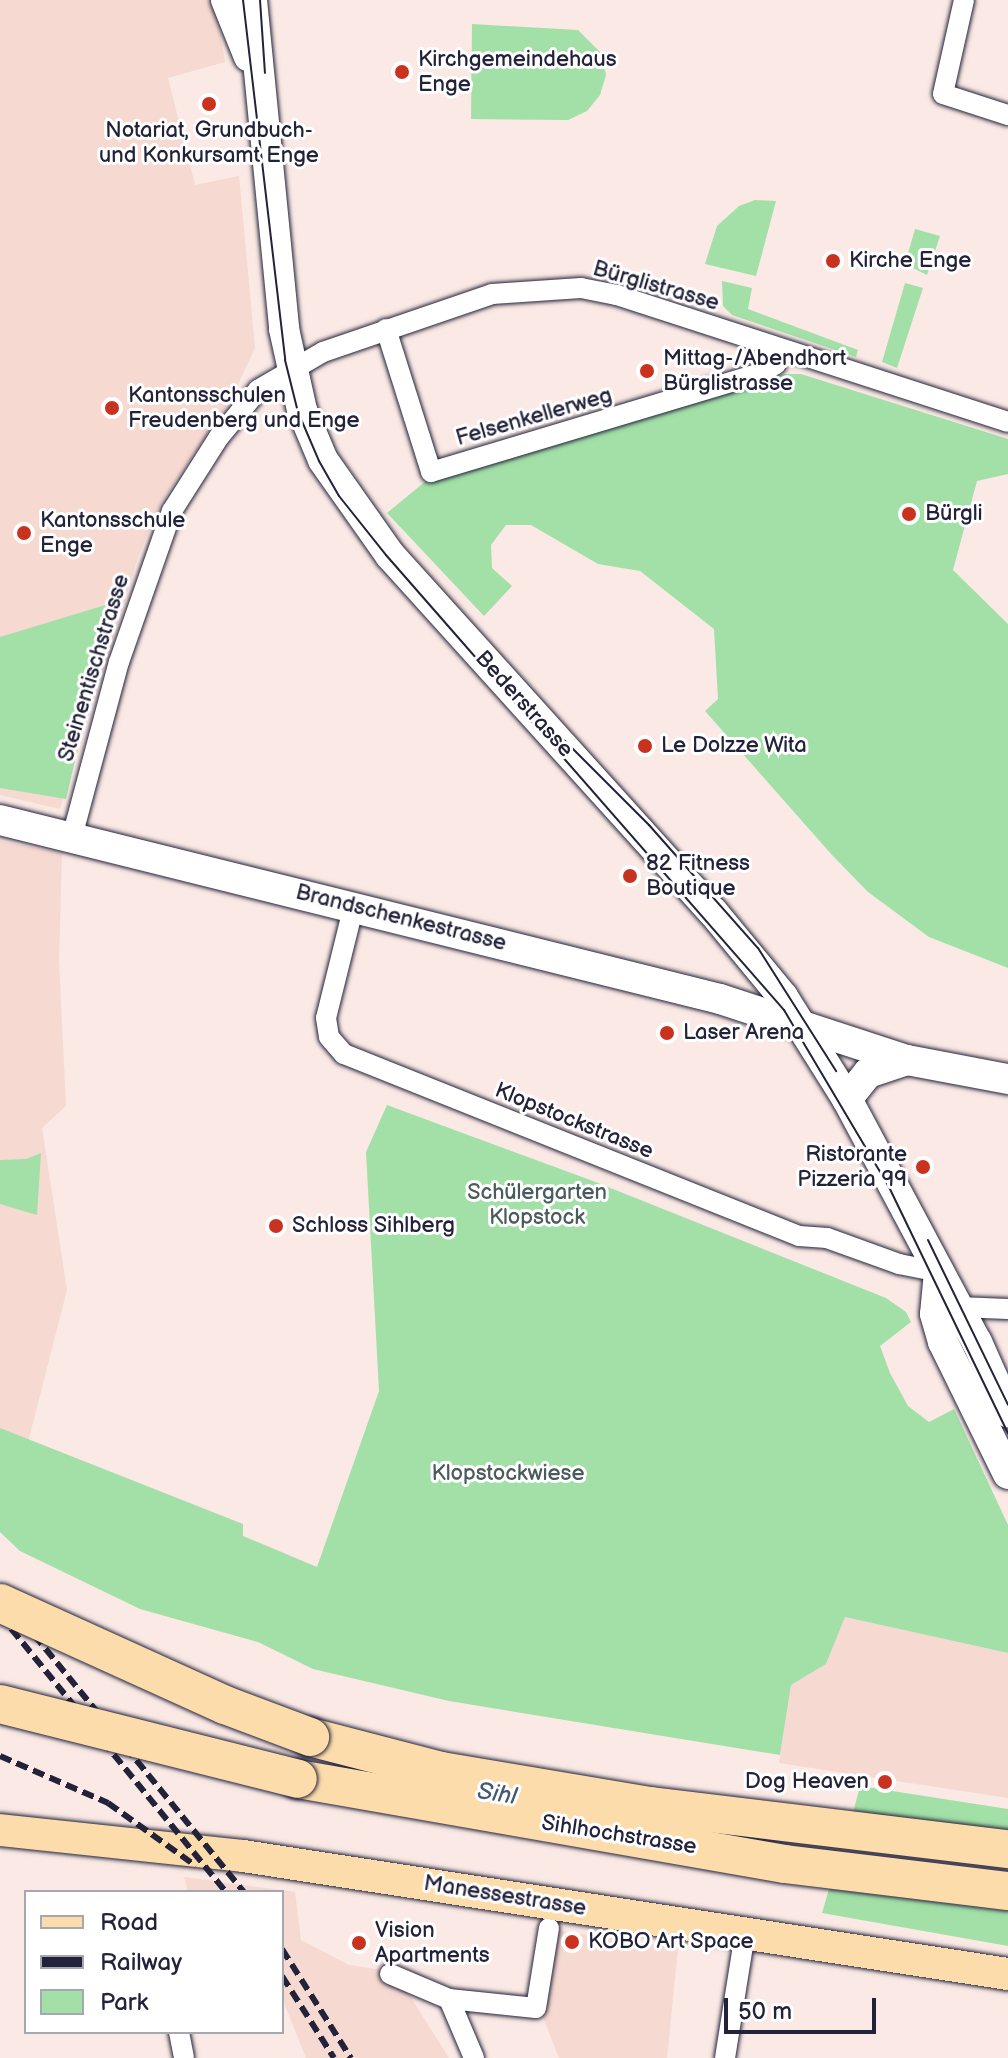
<!DOCTYPE html>
<html>
<head>
<meta charset="utf-8">
<style>
	body { margin:0 }
	#map { position:relative; width:1008px; height:2058px; overflow:hidden; background:#fae9e4; font-family:"Balsamiq Sans",sans-serif }
	div>[style] { position:absolute }
	.built>* { inset:0; background:#f6d9d1 }
	.green>* { inset:0; background:#a3e0a7 }
	.pier>* { inset:0; background:#fae9e4 }
	.roads { filter:drop-shadow(0 0 2px #22223b) drop-shadow(0 0 2px #22223b) }
	.street>* { height:20px; margin:-10px; padding:0 10px; transform-origin:10px; border-radius:10px; background:#fff }
	.secondary>* { height:30px; margin:-15px; padding:0 15px; transform-origin:15px; border-radius:15px; background:#fff }
	.primary>* { height:32px; margin:-16px; padding:0 16px; transform-origin:16px; border-radius:16px; background:#fddcac }
	.highway>* { height:38px; margin:-19px; padding:0 19px; transform-origin:19px; border-radius:19px; background:#fddcac }
	.tram>* { height:2px; margin:-1px; padding:0 1px; transform-origin:1px; border-radius:1px; background:#22223b }
	.rail>* { height:6px; margin-top:-3px; transform-origin:0; background:repeating-linear-gradient(90deg,#22223b 0 12px,transparent 0 18px) }
	.bridges { filter:drop-shadow(0 0 2px #22223b) drop-shadow(0 0 2px #22223b) }
	.highway-bridge>* { height:38px; margin:-19px; padding:0 19px; transform-origin:19px; border-radius:19px; background:#fddcac }
	.dots>* { width:22px; height:22px; translate:-50% -50%; box-sizing:border-box; border:4px solid #fff; border-radius:50% }
	span { translate:-50% -50%; white-space:nowrap; text-align:center; line-height:1.15; -webkit-text-stroke:6px #fff; paint-order:stroke }
	.poi-label { font-size:22px; color:#22223b }
	.left { translate:0 -50%; text-align:left }
	.right { translate:-100% -50%; text-align:right }
	.street-label { font-size:22px; color:#22223b }
	.park-label { font-size:22px; color:#495b5b }
	.water-label { font-size:24px; color:#435871; font-style:italic }
	.legend { position:absolute; left:24px; top:1890px; width:260px; height:144px; box-sizing:border-box; background:#fff; border:2px solid #a7a7b1; margin:0; padding:10px 14px; list-style:none; font-size:24px; color:#22223b }
	.legend li { display:flex; align-items:center; gap:16px; height:40px }
	.legend b { width:40px; border:2px solid #a7a7b1 }
	.scale { position:absolute; left:724px; top:1998px; width:152px; height:36px; box-sizing:border-box; border:4px solid #22223b; border-top:0; padding-left:10px; font-size:24px; line-height:28px; white-space:nowrap; color:#22223b; -webkit-text-stroke:6px #fff; paint-order:stroke }
</style>
</head>
<body>
<div id="map">
	<div class="built">
		<i style="clip-path:polygon(0 0,215px 0,225px 62px,168px 78px,195px 185px,239px 176px,255px 348px,232px 397px,161px 503px,138px 557px,60px 809px,0 795px)"></i>
		<i style="clip-path:polygon(0 841px,62px 853px,59px 960px,66px 1106px,42px 1128px,67px 1290px,28px 1442px,0 1428px)"></i>
		<i style="clip-path:polygon(845px 1617px,1008px 1653px,1008px 1798px,779px 1763px,791px 1685px,826px 1664px)"></i>
		<i style="clip-path:polygon(184px 1877px,295px 1892px,301px 1940px,349px 1965px,395px 1972px,449px 2058px,306px 2058px,282px 1998px,282px 1892px,188px 1892px)"></i>
		<i style="clip-path:polygon(554px 1930px,678px 1948px,667px 2058px,559px 2058px,534px 1994px)"></i>
	</div>
	<div class="green">
		<i style="clip-path:polygon(472px 24px,578px 30px,601px 53px,606px 75px,600px 95px,587px 111px,568px 120px,471px 119px)"></i>
		<i style="clip-path:polygon(755px 200px,776px 201px,756px 276px,705px 264px,717px 226px,739px 206px)"></i>
		<i style="clip-path:polygon(915px 229px,940px 236px,927px 275px,905px 264px)"></i>
		<i style="clip-path:polygon(722px 281px,752px 288px,748px 309px,858px 350px,856px 357px,732px 315px,723px 306px)"></i>
		<i style="clip-path:polygon(905px 283px,923px 288px,897px 368px,882px 362px)"></i>
		<i style="clip-path:polygon(784px 374px,801px 374px,1008px 439px,1008px 474px,977px 481px,953px 570px,1008px 624px,1008px 968px,929px 937px,868px 892px,832px 855px,705px 711px,718px 699px,714px 629px,640px 571px,598px 564px,531px 525px,506px 525px,491px 545px,492px 568px,512px 586px,484px 616px,387px 513px,427px 480px)"></i>
		<i style="clip-path:polygon(112px 603px,66px 799px,0 788px,0 637px)"></i>
		<i style="clip-path:polygon(387px 1105px,593px 1181px,886px 1298px,906px 1312px,911px 1322px,880px 1346px,890px 1373px,908px 1406px,929px 1422px,954px 1409px,1008px 1525px,1008px 1653px,845px 1617px,826px 1664px,791px 1685px,780px 1755px,449px 1701px,313px 1669px,258px 1642px,140px 1609px,20px 1551px,0 1532px,0 1428px,243px 1524px,243px 1536px,317px 1567px,379px 1391px,366px 1152px)"></i>
		<i style="clip-path:polygon(41px 1153px,37px 1215px,0 1204px,0 1160px,26px 1159px)"></i>
		<i style="clip-path:polygon(860px 1786px,1008px 1809px,1008px 1830px,853px 1813px)"></i>
		<i style="clip-path:polygon(829px 1889px,1008px 1911px,1008px 1946px,822px 1913px)"></i>
	</div>
	<div class="pier">
		<i style="clip-path:polygon(0 1590px,298px 1715px,427px 1749px,649px 1788px,1008px 1835px,1008px 1908px,388px 1822px,203px 1779px,107px 1750px,0 1711px)"></i>
	</div>
	<div class="roads">
		<div class="street">
			<i style="left:964px;top:0;width:96px;rotate:102.6deg"></i>
			<i style="left:943px;top:94px;width:68px;rotate:17.9deg"></i>
			<i style="left:386px;top:329px;width:150px;rotate:72.5deg"></i>
			<i style="left:431px;top:472px;width:344px;rotate:-16.7deg"></i>
			<i style="left:760px;top:373px;width:18px;rotate:-29deg"></i>
			<i style="left:776px;top:364px;width:16px;rotate:-68deg"></i>
			<i style="left:72px;top:837px;width:181px;rotate:-75deg"></i>
			<i style="left:119px;top:662px;width:160px;rotate:-70.7deg"></i>
			<i style="left:172px;top:511px;width:88px;rotate:-57.6deg"></i>
			<i style="left:219px;top:437px;width:61px;rotate:-50.3deg"></i>
			<i style="left:258px;top:390px;width:75px;rotate:-30.3deg"></i>
			<i style="left:323px;top:352px;width:179px;rotate:-18.9deg"></i>
			<i style="left:492px;top:294px;width:89px;rotate:-3.9deg"></i>
			<i style="left:581px;top:288px;width:37px;rotate:11deg"></i>
			<i style="left:617px;top:295px;width:411px;rotate:18deg"></i>
			<i style="left:354px;top:905px;width:116px;rotate:103.9deg"></i>
			<i style="left:326px;top:1018px;width:19px;rotate:81deg"></i>
			<i style="left:329px;top:1037px;width:23px;rotate:49deg"></i>
			<i style="left:344px;top:1054px;width:490px;rotate:21.8deg"></i>
			<i style="left:799px;top:1236px;width:28px;rotate:4deg"></i>
			<i style="left:827px;top:1238px;width:77px;rotate:19.9deg"></i>
			<i style="left:899px;top:1264px;width:41px;rotate:11.3deg"></i>
			<i style="left:958px;top:1307px;width:50px;rotate:2.3deg"></i>
			<i style="left:390px;top:1974px;width:64px;rotate:23deg"></i>
			<i style="left:449px;top:1999px;width:64px;rotate:67deg"></i>
			<i style="left:449px;top:1999px;width:87px;rotate:5.9deg"></i>
			<i style="left:536px;top:2008px;width:81px;rotate:-80.8deg"></i>
			<i style="left:179px;top:2032px;width:26px;rotate:79deg"></i>
			<i style="left:725px;top:2058px;width:127px;rotate:-80.9deg"></i>
		</div>
		<div class="secondary">
			<i style="left:226px;top:0;width:61px;rotate:68deg"></i>
			<i style="left:252px;top:0;width:331px;rotate:84.4deg"></i>
			<i style="left:284px;top:329px;width:83px;rotate:77.5deg"></i>
			<i style="left:302px;top:410px;width:54px;rotate:67.2deg"></i>
			<i style="left:323px;top:460px;width:116px;rotate:54.8deg"></i>
			<i style="left:390px;top:555px;width:481px;rotate:47.9deg"></i>
			<i style="left:713px;top:912px;width:110px;rotate:50.5deg"></i>
			<i style="left:783px;top:997px;width:120px;rotate:57.9deg"></i>
			<i style="left:847px;top:1099px;width:276px;rotate:61.9deg"></i>
			<i style="left:977px;top:1342px;width:77px;rotate:66.1deg"></i>
			<i style="left:0;top:820px;width:742px;rotate:13.96deg"></i>
			<i style="left:720px;top:999px;width:197px;rotate:18.1deg"></i>
			<i style="left:907px;top:1060px;width:103px;rotate:10.7deg"></i>
			<i style="left:847px;top:1099px;width:33px;rotate:-51deg"></i>
			<i style="left:868px;top:1073px;width:41px;rotate:-18.4deg"></i>
			<i style="left:939px;top:1272px;width:42px;rotate:95.4deg"></i>
			<i style="left:935px;top:1314px;width:29px;rotate:74deg"></i>
			<i style="left:943px;top:1342px;width:147px;rotate:63.8deg"></i>
		</div>
		<div class="primary">
			<i style="left:0;top:1830px;width:244px;rotate:6.1deg"></i>
			<i style="left:243px;top:1856px;width:774px;rotate:8.77deg"></i>
		</div>
		<div class="highway">
			<i style="left:310px;top:1737px;width:135px;rotate:14.5deg"></i>
			<i style="left:441px;top:1771px;width:213px;rotate:9.5deg"></i>
			<i style="left:651px;top:1806px;width:360px;rotate:6.9deg"></i>
			<i style="left:298px;top:1779px;width:494px;rotate:9.9deg"></i>
			<i style="left:785px;top:1864px;width:225px;rotate:6.9deg"></i>
		</div>
	</div>
	<div class="tram">
		<i style="left:243px;top:0;width:362px;rotate:83.3deg"></i>
		<i style="left:285px;top:360px;width:54px;rotate:76deg"></i>
		<i style="left:298px;top:412px;width:53px;rotate:66.8deg"></i>
		<i style="left:319px;top:461px;width:40px;rotate:60.3deg"></i>
		<i style="left:339px;top:496px;width:75px;rotate:51.5deg"></i>
		<i style="left:386px;top:555px;width:605px;rotate:48.82deg"></i>
		<i style="left:784px;top:1010px;width:204px;rotate:59.3deg"></i>
		<i style="left:888px;top:1185px;width:276px;rotate:64.2deg"></i>
		<i style="left:260px;top:0;width:73px;rotate:86.1deg"></i>
		<i style="left:563px;top:739px;width:122px;rotate:45deg"></i>
		<i style="left:649px;top:825px;width:164px;rotate:48.5deg"></i>
		<i style="left:758px;top:948px;width:146px;rotate:57.6deg"></i>
		<i style="left:928px;top:1240px;width:183px;rotate:64.1deg"></i>
	</div>
	<div class="rail">
		<i style="left:0;top:1593px;width:386px;rotate:50.8deg"></i>
		<i style="left:0;top:1615px;width:357px;rotate:50.8deg"></i>
		<i style="left:0;top:1756px;width:118px;rotate:23.5deg"></i>
		<i style="left:108px;top:1803px;width:108px;rotate:35.6deg"></i>
		<i style="left:282px;top:1949px;width:129px;rotate:57.7deg"></i>
		<i style="left:282px;top:1976px;width:97px;rotate:57.6deg"></i>
	</div>
	<div class="bridges">
		<div class="highway-bridge">
			<i style="left:0;top:1603px;width:247px;rotate:24.4deg"></i>
			<i style="left:225px;top:1705px;width:91px;rotate:20.6deg"></i>
			<i style="left:0;top:1704px;width:307px;rotate:14.1deg"></i>
		</div>
	</div>
	<div class="dots">
		<i style="left:402px;top:72px;background:#c8321e"></i>
		<i style="left:209px;top:104px;background:#c8321e"></i>
		<i style="left:833px;top:261px;background:#c8321e"></i>
		<i style="left:647px;top:371px;background:#c8321e"></i>
		<i style="left:112px;top:408px;background:#c8321e"></i>
		<i style="left:909px;top:514px;background:#c8321e"></i>
		<i style="left:24px;top:533px;background:#c8321e"></i>
		<i style="left:645px;top:746px;background:#c8321e"></i>
		<i style="left:630px;top:876px;background:#c8321e"></i>
		<i style="left:667px;top:1033px;background:#c8321e"></i>
		<i style="left:923px;top:1167px;background:#c8321e"></i>
		<i style="left:276px;top:1226px;background:#c8321e"></i>
		<i style="left:885px;top:1782px;background:#c8321e"></i>
		<i style="left:572px;top:1942px;background:#c8321e"></i>
		<i style="left:359px;top:1943px;background:#c8321e"></i>
	</div>
	<div class="poi-label">
		<span class="left" style="left:418px;top:72px">Kirchgemeindehaus<br>Enge</span>
		<span style="left:209px;top:143px">Notariat, Grundbuch-<br>und Konkursamt Enge</span>
		<span class="left" style="left:849px;top:261px">Kirche Enge</span>
		<span class="left" style="left:663px;top:371px">Mittag-/Abendhort<br>Bürglistrasse</span>
		<span class="left" style="left:128px;top:408px">Kantonsschulen<br>Freudenberg und Enge</span>
		<span class="left" style="left:925px;top:514px">Bürgli</span>
		<span class="left" style="left:40px;top:533px">Kantonsschule<br>Enge</span>
		<span class="left" style="left:661px;top:746px">Le Dolzze Wita</span>
		<span class="left" style="left:646px;top:876px">82 Fitness<br>Boutique</span>
		<span class="left" style="left:683px;top:1033px">Laser Arena</span>
		<span class="right" style="left:907px;top:1167px">Ristorante<br>Pizzeria 99</span>
		<span class="left" style="left:292px;top:1226px">Schloss Sihlberg</span>
		<span class="right" style="left:869px;top:1782px">Dog Heaven</span>
		<span class="left" style="left:375px;top:1943px">Vision<br>Apartments</span>
		<span class="left" style="left:588px;top:1942px">KOBO Art Space</span>
	</div>
	<div class="street-label">
		<span style="left:656px;top:286px;rotate:16deg">Bürglistrasse</span>
		<span style="left:534px;top:417px;rotate:-16deg">Felsenkellerweg</span>
		<span style="left:94px;top:668px;rotate:-73deg">Steinentischstrasse</span>
		<span style="left:524px;top:704px;rotate:48deg">Bederstrasse</span>
		<span style="left:401px;top:918px;rotate:14deg">Brandschenkestrasse</span>
		<span style="left:574px;top:1121px;rotate:22deg">Klopstockstrasse</span>
		<span style="left:619px;top:1835px;rotate:9deg">Sihlhochstrasse</span>
		<span style="left:505px;top:1896px;rotate:9deg">Manessestrasse</span>
	</div>
	<div class="park-label">
		<span style="left:537px;top:1205px">Schülergarten<br>Klopstock</span>
		<span style="left:508px;top:1474px">Klopstockwiese</span>
	</div>
	<div class="water-label">
		<span style="left:497px;top:1794px;rotate:9deg">Sihl</span>
	</div>
	<ul class="legend">
	<li><b style="height:10px;background:#fddcac"></b>Road</li>
	<li><b style="height:10px;background:#22223b"></b>Railway</li>
	<li><b style="height:22px;background:#a3e0a7"></b>Park</li>
	</ul>
	<div class="scale">50 m</div>
</div>
</body>
</html>
